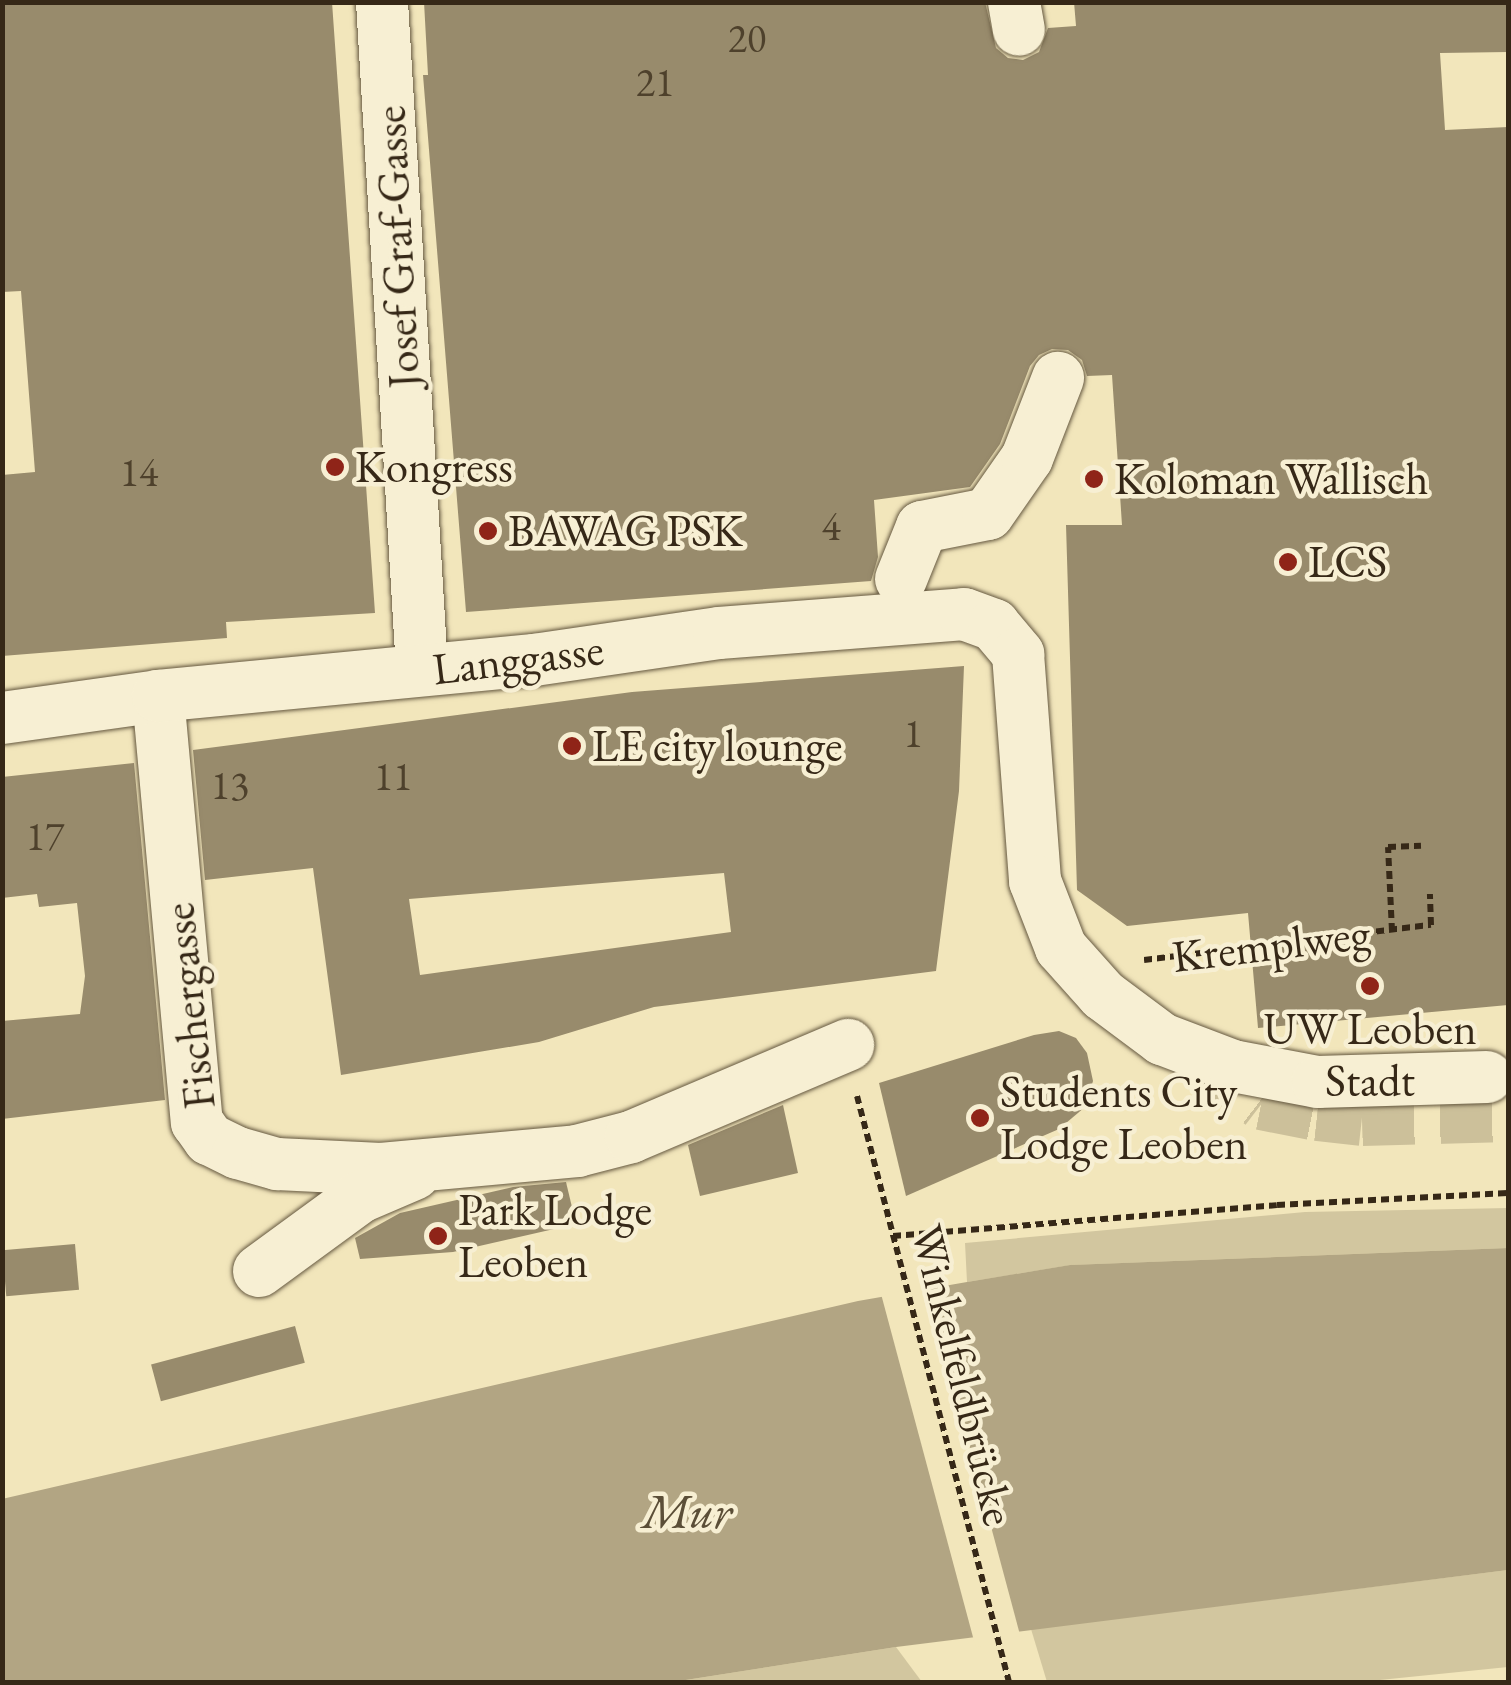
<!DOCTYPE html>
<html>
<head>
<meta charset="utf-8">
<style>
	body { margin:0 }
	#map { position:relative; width:1511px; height:1685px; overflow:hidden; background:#f2e6bb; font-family:"EB Garamond",serif }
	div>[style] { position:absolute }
	.green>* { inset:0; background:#d2c69f }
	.water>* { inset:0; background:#b2a583 }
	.pier>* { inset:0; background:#f2e6bb; transform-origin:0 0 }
	.building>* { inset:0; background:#988b6c; transform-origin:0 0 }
	.minor-tunnel>* { height:52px; margin-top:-26px; transform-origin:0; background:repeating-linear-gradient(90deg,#ccc09a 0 52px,transparent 0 78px) }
	.path>* { height:6px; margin-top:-3px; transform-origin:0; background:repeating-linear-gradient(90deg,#362817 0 8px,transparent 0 13px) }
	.roads { filter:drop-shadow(0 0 2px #655840) drop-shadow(0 0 2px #655840) }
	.minor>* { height:52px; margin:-26px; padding:0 26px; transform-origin:26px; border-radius:26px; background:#f7efd3 }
	.dots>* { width:28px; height:28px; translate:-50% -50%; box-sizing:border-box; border:5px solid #f7efd3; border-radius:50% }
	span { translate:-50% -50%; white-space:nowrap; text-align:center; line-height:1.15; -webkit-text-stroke:9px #f7efd3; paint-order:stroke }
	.number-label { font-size:40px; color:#4e412c }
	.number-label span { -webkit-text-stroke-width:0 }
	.street-label { font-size:45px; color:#362817 }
	.poi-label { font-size:45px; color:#362817 }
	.left { translate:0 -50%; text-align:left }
	.water-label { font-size:48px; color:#5b4e37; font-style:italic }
	.frame { position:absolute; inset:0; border:5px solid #362817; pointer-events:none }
</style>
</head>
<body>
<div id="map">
	<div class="green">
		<i style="clip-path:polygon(1508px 1208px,1508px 1248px,1071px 1265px,967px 1282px,965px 1243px,1305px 1212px)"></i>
		<i style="clip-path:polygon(1508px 1570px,1508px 1667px,1360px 1682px,1047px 1682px,1031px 1629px)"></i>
		<i style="clip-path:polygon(896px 1647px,922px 1682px,673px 1682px)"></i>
	</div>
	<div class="water">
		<i style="clip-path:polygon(1508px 1248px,1508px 1570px,896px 1647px,673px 1682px,3px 1682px,2px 1499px,858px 1301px,967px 1282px,1070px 1265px)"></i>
	</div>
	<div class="pier">
		<i style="left:926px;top:1284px;width:364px;height:46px;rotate:75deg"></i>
	</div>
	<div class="building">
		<i style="clip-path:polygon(2px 2px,332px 2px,375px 613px,226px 622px,227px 638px,2px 656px,2px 475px,35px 472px,21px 291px,2px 292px)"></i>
		<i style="clip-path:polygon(424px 2px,985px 2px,996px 48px,1008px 58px,1023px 60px,1039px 52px,1048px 28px,1076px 26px,1074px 2px,1508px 2px,1508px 52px,1440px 53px,1445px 130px,1508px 127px,1508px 1005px,1258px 1028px,1248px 913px,1127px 926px,1077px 890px,1066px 525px,1122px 525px,1112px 375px,1087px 376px,1082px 360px,1068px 350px,1052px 349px,1039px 355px,1030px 366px,1000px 444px,970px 487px,874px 500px,878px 557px,871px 581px,466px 612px,423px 75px,428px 75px)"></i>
		<i style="clip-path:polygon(evenodd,964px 666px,959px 791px,936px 971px,654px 1007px,539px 1042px,341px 1075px,313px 868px,205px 880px,193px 750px,632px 692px,964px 666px,724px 873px,731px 932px,420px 975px,409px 899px,724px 873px)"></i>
		<i style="clip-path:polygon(134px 763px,165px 1100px,2px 1119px,2px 1021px,80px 1014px,85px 976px,77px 903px,39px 907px,37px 894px,2px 898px,2px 777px)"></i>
		<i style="clip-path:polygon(1059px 1031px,1076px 1038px,1087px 1053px,1093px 1081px,1085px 1107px,1059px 1129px,906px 1196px,879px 1083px,1034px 1035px)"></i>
		<i style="clip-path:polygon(783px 1105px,798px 1173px,700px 1196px,688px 1145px)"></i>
		<i style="clip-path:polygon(566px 1182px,576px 1224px,453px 1252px,360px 1259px,355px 1238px,400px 1213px,513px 1187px)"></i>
		<i style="left:75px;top:1244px;width:46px;height:73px;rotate:85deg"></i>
		<i style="left:295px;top:1326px;width:38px;height:149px;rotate:75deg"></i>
	</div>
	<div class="minor-tunnel">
		<i style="left:1197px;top:1055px;width:81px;rotate:37.4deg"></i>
		<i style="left:1261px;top:1104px;width:57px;rotate:11.1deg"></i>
		<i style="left:1317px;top:1115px;width:45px;rotate:6.3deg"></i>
		<i style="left:1362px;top:1120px;width:146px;rotate:-1.6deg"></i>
	</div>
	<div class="path">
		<i style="left:1392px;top:931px;width:84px;rotate:-92.7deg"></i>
		<i style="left:1388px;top:847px;width:33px;rotate:-2deg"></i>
		<i style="left:1144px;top:960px;width:289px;rotate:-7deg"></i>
		<i style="left:1431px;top:925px;width:31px;rotate:-92deg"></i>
		<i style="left:857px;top:1096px;width:605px;rotate:75.46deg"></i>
		<i style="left:893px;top:1236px;width:385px;rotate:-4.6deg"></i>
		<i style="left:1277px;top:1205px;width:231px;rotate:-3deg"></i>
	</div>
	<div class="roads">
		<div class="minor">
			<i style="left:382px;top:2px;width:669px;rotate:86.57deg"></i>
			<i style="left:1014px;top:2px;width:28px;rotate:80deg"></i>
			<i style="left:901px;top:579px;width:56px;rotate:-68deg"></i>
			<i style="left:922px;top:527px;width:67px;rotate:-11.1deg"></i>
			<i style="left:988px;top:514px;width:68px;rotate:-55.1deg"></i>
			<i style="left:1027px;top:458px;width:86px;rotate:-68.8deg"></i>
			<i style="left:158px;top:696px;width:428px;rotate:84.8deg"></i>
			<i style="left:197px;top:1122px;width:21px;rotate:55deg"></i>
			<i style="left:209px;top:1139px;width:32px;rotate:26deg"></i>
			<i style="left:238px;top:1153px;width:41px;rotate:15.8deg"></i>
			<i style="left:277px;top:1164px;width:104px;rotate:2.8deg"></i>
			<i style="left:381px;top:1169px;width:197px;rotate:-5.2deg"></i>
			<i style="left:577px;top:1151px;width:56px;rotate:-14.5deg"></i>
			<i style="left:631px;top:1137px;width:236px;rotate:-23deg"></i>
			<i style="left:2px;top:718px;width:158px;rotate:-8deg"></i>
			<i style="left:158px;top:696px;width:378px;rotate:-5.5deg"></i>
			<i style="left:534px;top:660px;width:187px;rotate:-8.3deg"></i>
			<i style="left:719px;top:633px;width:246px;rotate:-4.4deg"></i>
			<i style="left:964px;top:614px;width:32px;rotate:20deg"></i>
			<i style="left:994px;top:625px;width:38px;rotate:50deg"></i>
			<i style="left:1018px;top:654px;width:228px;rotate:85.7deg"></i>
			<i style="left:1035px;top:881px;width:72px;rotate:68.8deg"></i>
			<i style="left:1061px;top:948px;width:63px;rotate:48.2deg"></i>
			<i style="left:1103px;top:995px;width:74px;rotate:36.7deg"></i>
			<i style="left:1162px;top:1039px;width:76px;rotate:20.8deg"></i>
			<i style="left:1233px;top:1066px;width:86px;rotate:10.7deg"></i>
			<i style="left:1318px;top:1082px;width:169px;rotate:-1.7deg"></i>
			<i style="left:259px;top:1271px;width:125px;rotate:-36.2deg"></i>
			<i style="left:360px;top:1197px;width:59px;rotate:-23.1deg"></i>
		</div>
	</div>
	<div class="dots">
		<i style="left:335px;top:467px;background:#8f2418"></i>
		<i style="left:1094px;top:479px;background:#8f2418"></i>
		<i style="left:488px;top:531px;background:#8f2418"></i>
		<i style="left:1288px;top:562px;background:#8f2418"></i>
		<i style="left:572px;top:746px;background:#8f2418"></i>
		<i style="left:1370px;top:986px;background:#8f2418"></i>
		<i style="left:980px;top:1118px;background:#8f2418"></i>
		<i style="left:438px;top:1236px;background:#8f2418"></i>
	</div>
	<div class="number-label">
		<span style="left:747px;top:38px">20</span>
		<span style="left:655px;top:82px">21</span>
		<span style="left:139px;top:472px">14</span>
		<span style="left:831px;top:526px">4</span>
		<span style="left:913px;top:733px">1</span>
		<span style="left:393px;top:776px">11</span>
		<span style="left:230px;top:785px">13</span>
		<span style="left:45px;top:836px">17</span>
	</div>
	<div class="street-label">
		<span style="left:397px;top:247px;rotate:-93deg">Josef Graf-Gasse</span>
		<span style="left:518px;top:659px;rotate:-7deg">Langgasse</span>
		<span style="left:1271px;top:945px;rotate:-7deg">Kremplweg</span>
		<span style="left:189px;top:1006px;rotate:-96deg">Fischergasse</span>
		<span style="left:963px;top:1375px;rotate:76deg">Winkelfeldbrücke</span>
	</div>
	<div class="poi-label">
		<span class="left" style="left:355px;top:467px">Kongress</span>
		<span class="left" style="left:1114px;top:479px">Koloman Wallisch</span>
		<span class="left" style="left:508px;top:531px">BAWAG PSK</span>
		<span class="left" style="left:1308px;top:562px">LCS</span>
		<span class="left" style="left:592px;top:746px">LE city lounge</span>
		<span style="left:1370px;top:1055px">UW Leoben<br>Stadt</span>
		<span class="left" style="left:1000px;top:1118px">Students City<br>Lodge Leoben</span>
		<span class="left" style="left:458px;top:1236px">Park Lodge<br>Leoben</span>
	</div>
	<div class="water-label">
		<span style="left:687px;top:1512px">Mur</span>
	</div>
	<div class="frame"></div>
</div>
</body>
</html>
